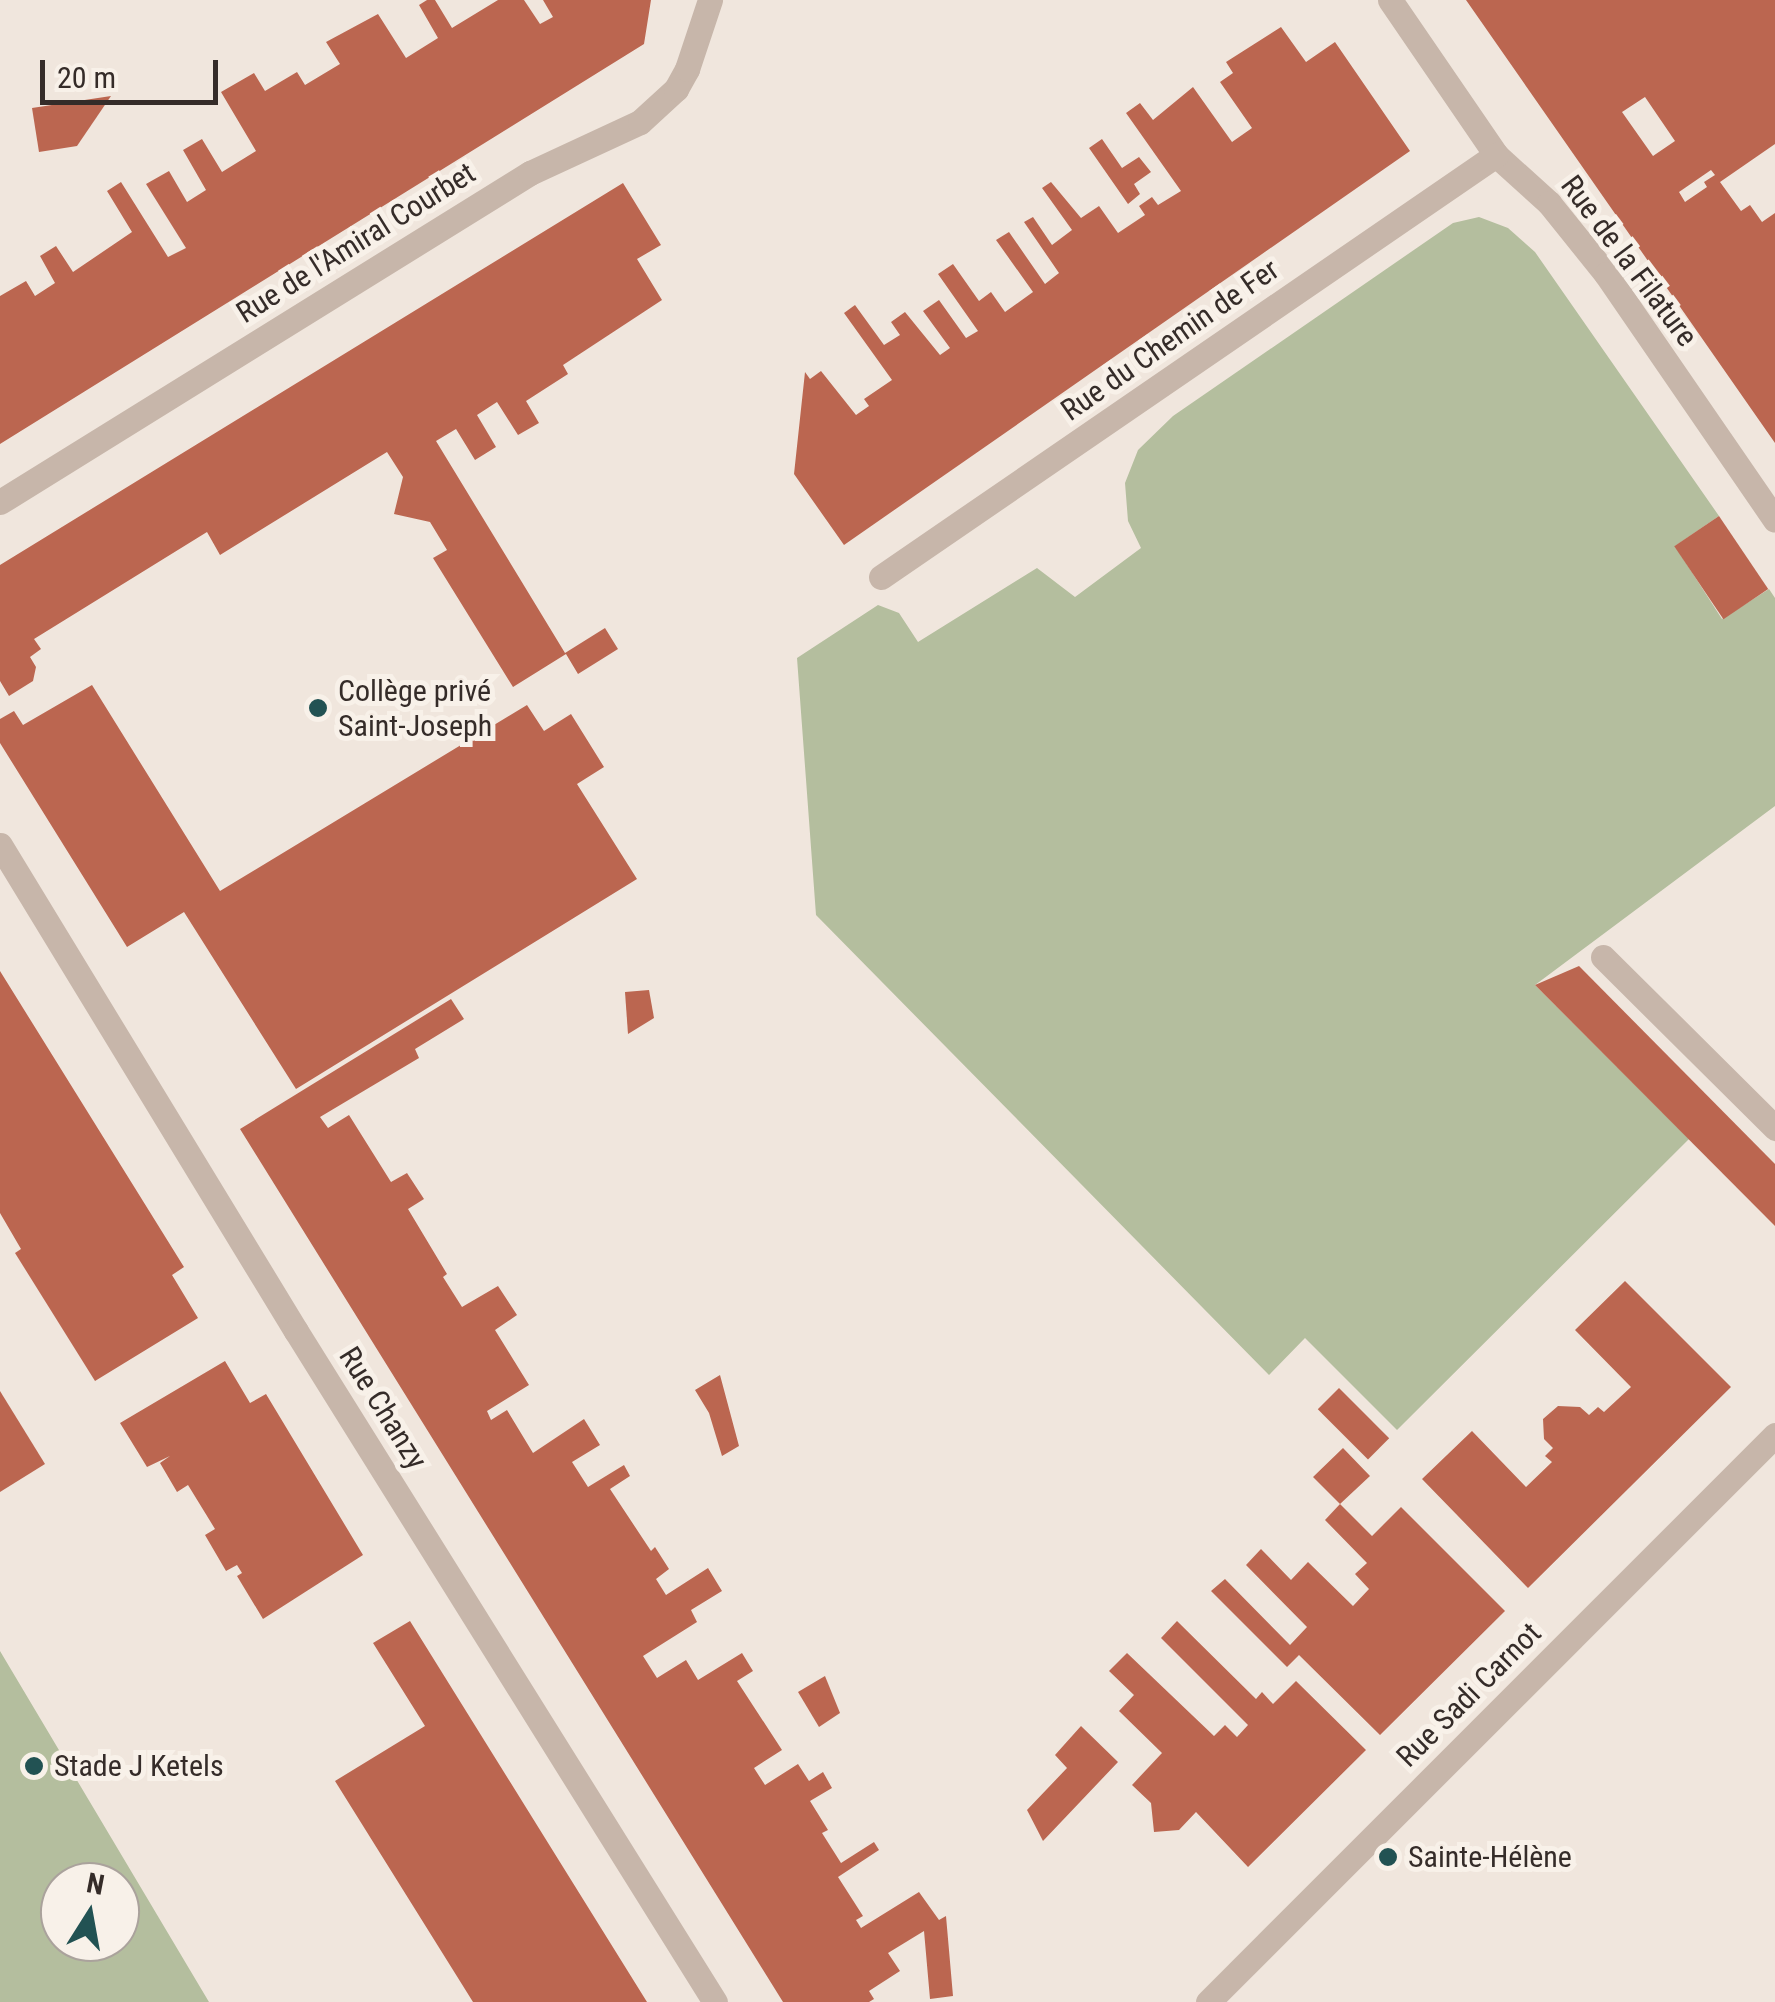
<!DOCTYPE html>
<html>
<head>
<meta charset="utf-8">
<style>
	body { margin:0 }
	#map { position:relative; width:1775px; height:2002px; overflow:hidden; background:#f0e6dd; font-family:"Roboto Condensed",sans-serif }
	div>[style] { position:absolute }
	.green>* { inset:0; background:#b4be9e }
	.building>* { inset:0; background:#bb6650; transform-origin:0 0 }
	.service>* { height:25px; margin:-12.5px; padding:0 12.5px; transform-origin:12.5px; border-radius:12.5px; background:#c7b6aa }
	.minor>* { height:25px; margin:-12.5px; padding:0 12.5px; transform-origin:12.5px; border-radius:12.5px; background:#c7b6aa }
	.tertiary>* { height:25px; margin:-12.5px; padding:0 12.5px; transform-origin:12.5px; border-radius:12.5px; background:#c7b6aa }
	.dots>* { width:28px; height:28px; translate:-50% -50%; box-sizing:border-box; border:5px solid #f8f1e9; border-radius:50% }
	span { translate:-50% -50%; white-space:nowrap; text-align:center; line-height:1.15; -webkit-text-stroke:10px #f8f1e9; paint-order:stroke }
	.street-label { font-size:30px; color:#352c29 }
	.poi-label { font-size:30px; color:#352c29 }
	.left { translate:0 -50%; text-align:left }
	.north { position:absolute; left:40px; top:1862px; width:100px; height:100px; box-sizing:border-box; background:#f8f1e9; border:2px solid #aaa29c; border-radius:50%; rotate:11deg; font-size:28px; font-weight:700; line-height:40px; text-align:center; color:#352c29 }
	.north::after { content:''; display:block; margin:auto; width:35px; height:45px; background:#225253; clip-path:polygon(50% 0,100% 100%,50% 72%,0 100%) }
	.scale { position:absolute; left:40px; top:60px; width:178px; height:45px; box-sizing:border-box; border:5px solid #352c29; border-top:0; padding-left:12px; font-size:30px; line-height:35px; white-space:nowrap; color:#352c29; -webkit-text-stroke:8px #f8f1e9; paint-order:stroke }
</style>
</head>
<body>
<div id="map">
	<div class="green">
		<i style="clip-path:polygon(1479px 217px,1508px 228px,1535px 252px,1719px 516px,1675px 546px,1722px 619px,1769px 589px,1775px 598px,1775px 806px,1535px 985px,1689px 1139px,1397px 1430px,1305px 1338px,1269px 1375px,816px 915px,797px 658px,878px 605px,899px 613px,918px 642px,1037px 568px,1075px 597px,1141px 548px,1128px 521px,1125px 483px,1138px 450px,1173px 416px,1453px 223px)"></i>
		<i style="clip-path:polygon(evenodd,0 1651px,209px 2002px,0 2002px,0 1651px,60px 1882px,120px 1882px,120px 1942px,60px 1942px,60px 1882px)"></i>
	</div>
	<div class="building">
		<i style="clip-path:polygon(427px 0,435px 0,452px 28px,498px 0,524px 0,540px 24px,553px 17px,543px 0,651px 0,644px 44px,0 444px,0 296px,26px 281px,35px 296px,55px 283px,40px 256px,56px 246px,73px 272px,132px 232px,107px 191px,121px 182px,168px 257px,186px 248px,146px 184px,169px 171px,187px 202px,206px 190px,183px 150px,202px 139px,222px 172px,256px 151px,221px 92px,254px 73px,265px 91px,297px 72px,305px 85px,340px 64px,326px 42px,378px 14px,406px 58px,438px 38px,419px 5px)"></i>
		<i style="clip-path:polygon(evenodd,1466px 0,1775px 0,1775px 144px,1720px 182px,1741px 211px,1750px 205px,1762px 222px,1775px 213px,1775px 443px,1466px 0,1645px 97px,1675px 141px,1653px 156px,1622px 112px,1645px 97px,1466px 0,1711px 170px,1715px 175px,1704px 182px,1707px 187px,1685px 202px,1679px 192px,1711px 170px)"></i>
		<i style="clip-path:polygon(1281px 27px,1306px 62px,1335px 42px,1410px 151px,844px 545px,794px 474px,805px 372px,810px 379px,821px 371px,856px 415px,869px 406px,864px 399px,892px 380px,844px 313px,855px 305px,884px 345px,900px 335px,891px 322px,905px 312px,940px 355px,950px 348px,923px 311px,939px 300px,966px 338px,978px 331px,938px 274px,953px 264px,979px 301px,991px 292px,1005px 312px,1033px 292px,996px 240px,1009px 232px,1045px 284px,1059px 273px,1024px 222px,1033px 217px,1052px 245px,1072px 230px,1042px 188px,1051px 182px,1081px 218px,1099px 206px,1118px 233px,1145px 215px,1139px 206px,1152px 197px,1158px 205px,1181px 191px,1126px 113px,1140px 103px,1153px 120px,1193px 87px,1232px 142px,1252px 128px,1220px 82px,1233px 73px,1226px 62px)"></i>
		<i style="clip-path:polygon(111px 96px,77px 146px,39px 152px,32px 108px)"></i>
		<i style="clip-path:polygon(1102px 139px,1122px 168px,1139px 157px,1151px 172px,1134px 184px,1140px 194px,1128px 204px,1089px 148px)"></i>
		<i style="clip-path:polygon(623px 183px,661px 245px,637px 259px,662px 300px,563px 365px,568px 374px,526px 401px,539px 423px,518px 435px,497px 402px,477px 415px,496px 447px,475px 460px,456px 429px,436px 441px,565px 653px,605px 628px,618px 649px,578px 674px,566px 654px,513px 687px,433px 558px,447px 550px,430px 522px,394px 514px,403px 477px,387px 452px,220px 555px,207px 532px,34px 639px,41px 649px,30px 657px,36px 667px,33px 681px,9px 696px,0 681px,0 565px)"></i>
		<i style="left:1719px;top:516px;width:88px;height:54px;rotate:56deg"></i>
		<i style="clip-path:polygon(92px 685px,220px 891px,527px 705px,544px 731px,571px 714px,604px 767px,577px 784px,637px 879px,296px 1089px,184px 912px,127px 947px,0 743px,0 719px,14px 711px,23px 725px)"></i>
		<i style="clip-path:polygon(1579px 966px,1775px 1164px,1775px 1226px,1535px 985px)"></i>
		<i style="clip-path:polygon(0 971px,184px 1267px,172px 1275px,198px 1318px,95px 1381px,15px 1253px,21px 1249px,0 1213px)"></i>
		<i style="clip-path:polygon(649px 990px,654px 1018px,628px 1034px,625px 992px)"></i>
		<i style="clip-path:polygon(451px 999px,464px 1019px,415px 1049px,419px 1058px,320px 1117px,328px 1128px,349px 1115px,391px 1182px,407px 1173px,424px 1199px,408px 1209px,447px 1274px,443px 1277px,462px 1307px,498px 1286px,517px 1315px,495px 1330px,529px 1385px,487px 1411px,491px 1420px,507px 1410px,533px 1453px,584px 1419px,600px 1445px,572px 1462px,588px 1487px,624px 1465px,630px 1476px,610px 1489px,651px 1551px,655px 1547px,669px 1569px,656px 1579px,666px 1595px,708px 1568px,722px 1591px,691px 1610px,697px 1622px,643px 1656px,657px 1678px,686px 1660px,698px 1680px,742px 1653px,753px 1671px,737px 1681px,782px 1750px,754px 1768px,765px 1785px,798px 1764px,809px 1781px,823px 1772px,832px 1788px,810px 1801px,828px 1830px,822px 1833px,841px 1863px,874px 1842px,879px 1850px,838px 1877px,863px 1916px,856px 1920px,861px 1928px,919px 1892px,939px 1920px,946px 1916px,953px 1996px,930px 1999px,924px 1931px,888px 1953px,900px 1971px,869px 1991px,874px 1999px,869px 2002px,783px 2002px,240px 1129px)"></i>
		<i style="clip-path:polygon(1625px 1281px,1731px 1387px,1528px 1588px,1422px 1479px,1472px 1431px,1526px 1487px,1552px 1462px,1545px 1456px,1553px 1448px,1544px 1439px,1543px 1419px,1558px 1406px,1580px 1407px,1589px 1415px,1598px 1407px,1604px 1412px,1631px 1387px,1575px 1330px)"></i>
		<i style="clip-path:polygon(225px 1361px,250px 1403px,266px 1394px,363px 1555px,263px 1619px,237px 1576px,242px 1573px,237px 1565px,226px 1571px,205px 1535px,215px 1529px,188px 1485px,177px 1492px,160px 1463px,170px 1456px,147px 1467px,120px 1423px)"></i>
		<i style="clip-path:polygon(720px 1375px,739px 1446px,722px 1456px,709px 1413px,695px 1390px)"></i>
		<i style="left:1339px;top:1388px;width:71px;height:30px;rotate:45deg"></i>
		<i style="clip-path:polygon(0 1391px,45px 1464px,0 1492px)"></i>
		<i style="clip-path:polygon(1343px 1448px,1370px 1476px,1340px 1504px,1372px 1536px,1401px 1507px,1505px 1611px,1380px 1735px,1299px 1655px,1287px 1667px,1211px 1591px,1225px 1579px,1290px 1645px,1307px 1627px,1246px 1565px,1261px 1549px,1291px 1580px,1308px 1562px,1353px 1606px,1369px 1589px,1355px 1574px,1367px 1563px,1325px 1520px,1340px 1504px,1313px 1477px)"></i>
		<i style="clip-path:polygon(410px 1621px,563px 1867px,647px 2002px,473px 2002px,335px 1781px,425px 1726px,373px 1643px)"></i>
		<i style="clip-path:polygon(1177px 1621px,1256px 1699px,1262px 1692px,1273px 1704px,1296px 1681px,1366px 1750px,1248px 1867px,1196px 1812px,1179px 1830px,1154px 1832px,1151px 1803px,1132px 1785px,1162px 1753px,1119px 1711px,1134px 1695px,1109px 1671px,1127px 1653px,1214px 1736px,1225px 1725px,1237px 1737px,1248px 1725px,1161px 1638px)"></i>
		<i style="clip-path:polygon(825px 1676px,840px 1713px,819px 1727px,798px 1692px)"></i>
		<i style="clip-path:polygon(1081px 1726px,1118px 1762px,1043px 1841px,1027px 1810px,1067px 1768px,1055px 1755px)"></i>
	</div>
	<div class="service">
		<i style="left:1603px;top:957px;width:243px;rotate:44.8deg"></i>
	</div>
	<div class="minor">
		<i style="left:1390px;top:0;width:188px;rotate:55.6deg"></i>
		<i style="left:1496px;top:155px;width:72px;rotate:42.2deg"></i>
		<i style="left:1549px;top:203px;width:91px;rotate:51.2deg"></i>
		<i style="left:1606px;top:274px;width:298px;rotate:55.5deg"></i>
		<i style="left:0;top:502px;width:624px;rotate:-31.83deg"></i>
		<i style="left:530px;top:173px;width:121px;rotate:-24.9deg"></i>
		<i style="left:640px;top:122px;width:49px;rotate:-42.5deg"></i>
		<i style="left:676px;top:89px;width:23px;rotate:-61deg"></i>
		<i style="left:687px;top:69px;width:73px;rotate:-71.6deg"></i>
		<i style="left:881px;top:577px;width:746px;rotate:-34.46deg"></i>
		<i style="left:0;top:845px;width:569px;rotate:58.66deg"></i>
		<i style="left:296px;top:1331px;width:791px;rotate:58.02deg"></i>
	</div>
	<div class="tertiary">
		<i style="left:1208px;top:2002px;width:802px;rotate:-45deg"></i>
	</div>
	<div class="dots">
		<i style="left:318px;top:708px;background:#225253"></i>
		<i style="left:34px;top:1766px;background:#225253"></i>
		<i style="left:1388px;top:1857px;background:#225253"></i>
	</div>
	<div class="street-label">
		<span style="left:356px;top:243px;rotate:-32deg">Rue de l'Amiral Courbet</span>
		<span style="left:1629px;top:261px;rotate:53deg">Rue de la Filature</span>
		<span style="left:1170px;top:340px;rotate:-35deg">Rue du Chemin de Fer</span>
		<span style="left:383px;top:1408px;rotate:58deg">Rue Chanzy</span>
		<span style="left:1469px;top:1695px;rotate:-45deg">Rue Sadi Carnot</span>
	</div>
	<div class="poi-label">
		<span class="left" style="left:338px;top:708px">Collège privé<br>Saint-Joseph</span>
		<span class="left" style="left:54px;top:1766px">Stade J Ketels</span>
		<span class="left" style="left:1408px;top:1857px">Sainte-Hélène</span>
	</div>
	<div class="north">N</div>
	<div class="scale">20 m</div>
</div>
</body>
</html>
